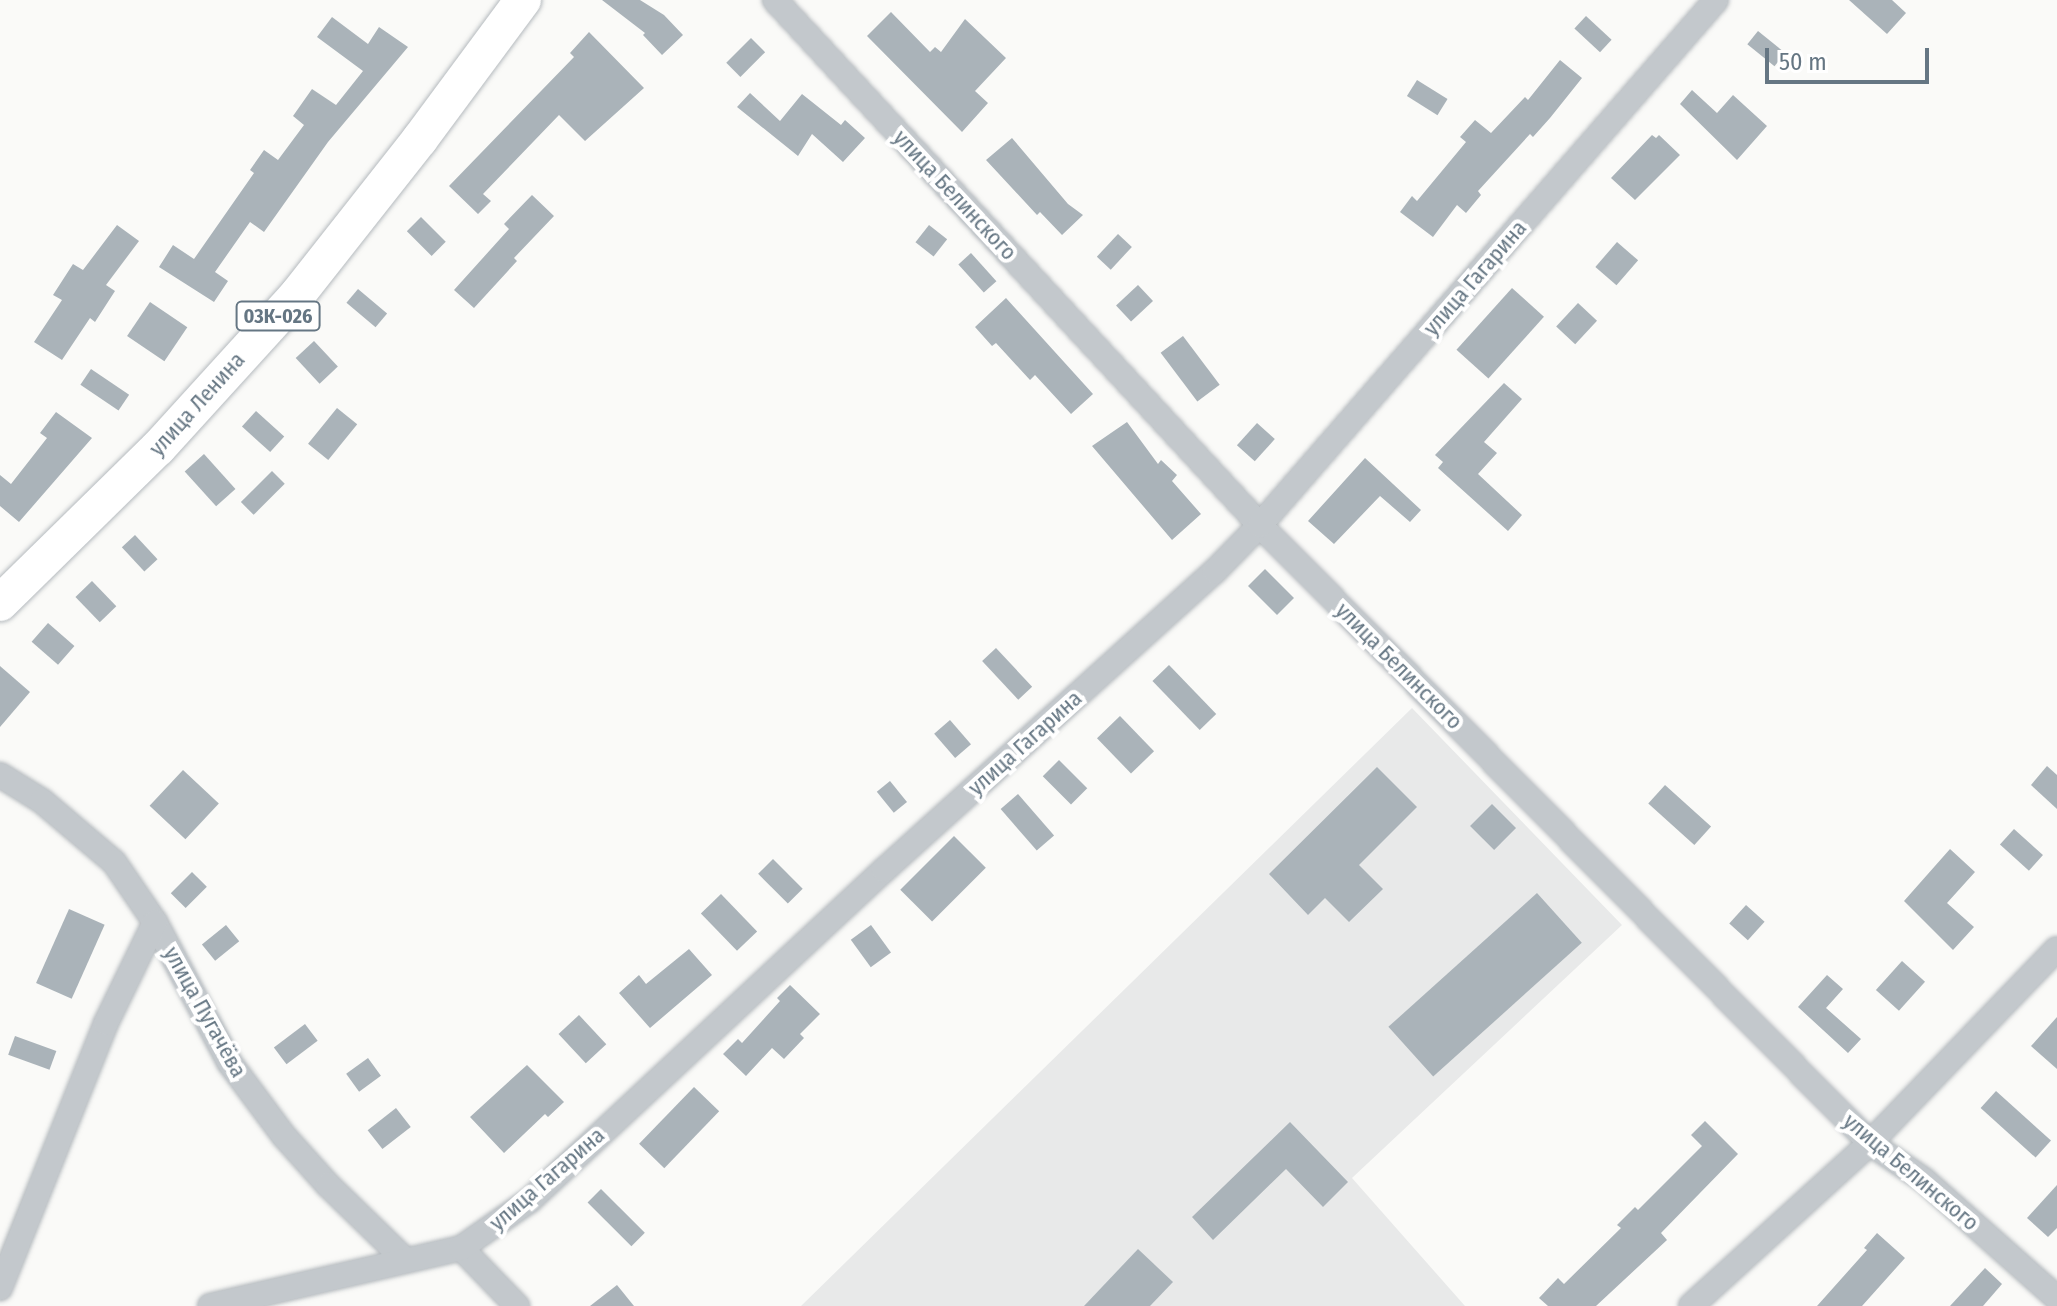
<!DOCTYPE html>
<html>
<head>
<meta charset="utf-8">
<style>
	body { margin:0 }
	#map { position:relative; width:2057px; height:1306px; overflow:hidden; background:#fafaf8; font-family:"Fira Sans Condensed",sans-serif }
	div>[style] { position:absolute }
	.built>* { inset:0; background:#e8e9e9 }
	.building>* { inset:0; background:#aab3b9; transform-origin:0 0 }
	.roads { filter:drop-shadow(0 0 2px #b5babe) drop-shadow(0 0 2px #b5babe) }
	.street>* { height:24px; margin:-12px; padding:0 12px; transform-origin:12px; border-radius:12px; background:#c3c8cc }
	.primary>* { height:36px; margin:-18px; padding:0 18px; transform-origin:18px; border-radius:18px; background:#fff }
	span { translate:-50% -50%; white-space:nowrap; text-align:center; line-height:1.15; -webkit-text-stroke:8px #fff; paint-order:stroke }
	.shield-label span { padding:2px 6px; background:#fff; border:2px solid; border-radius:6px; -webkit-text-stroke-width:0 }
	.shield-label { font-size:20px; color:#657683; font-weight:700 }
	.street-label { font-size:22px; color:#657683 }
	.scale { position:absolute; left:1765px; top:48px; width:164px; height:36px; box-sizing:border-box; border:4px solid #657683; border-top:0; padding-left:10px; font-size:24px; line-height:28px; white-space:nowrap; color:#657683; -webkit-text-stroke:6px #fff; paint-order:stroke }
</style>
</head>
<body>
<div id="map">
	<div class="built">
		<i style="clip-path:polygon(1412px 708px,1622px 925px,1352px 1178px,1465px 1306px,801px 1306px)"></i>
	</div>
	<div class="building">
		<i style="clip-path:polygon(602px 0,640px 0,664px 15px,683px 35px,662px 55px,643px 35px,645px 33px)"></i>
		<i style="clip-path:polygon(1849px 0,1892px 0,1906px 13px,1887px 34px)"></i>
		<i style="clip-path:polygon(891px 12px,930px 52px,935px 47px,941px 52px,965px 19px,1006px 58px,975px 91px,988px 103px,962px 132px,867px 36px)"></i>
		<i style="left:1586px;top:16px;width:35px;height:17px;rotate:43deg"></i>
		<i style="clip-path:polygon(332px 17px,368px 44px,379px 27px,408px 47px,328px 142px,264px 232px,250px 222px,215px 272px,228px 281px,214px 302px,159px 267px,173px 245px,194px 259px,254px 173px,250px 170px,264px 150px,278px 160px,304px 125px,293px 116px,312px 89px,336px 105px,363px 71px,317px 37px)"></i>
		<i style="left:1758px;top:31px;width:35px;height:17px;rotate:39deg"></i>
		<i style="clip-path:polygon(589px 32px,644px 88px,585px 141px,559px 115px,483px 194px,491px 201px,478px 214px,449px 186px,574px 57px,570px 53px)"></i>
		<i style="left:751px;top:38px;width:20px;height:35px;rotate:45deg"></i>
		<i style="clip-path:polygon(1560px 60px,1582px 78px,1550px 118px,1533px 137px,1530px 134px,1478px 191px,1481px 195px,1466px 213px,1457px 205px,1433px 237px,1400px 212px,1412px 196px,1417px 201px,1466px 142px,1460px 137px,1475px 120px,1491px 133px,1525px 97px,1528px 100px)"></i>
		<i style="left:1417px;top:80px;width:36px;height:19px;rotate:32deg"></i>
		<i style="clip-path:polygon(1692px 90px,1717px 113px,1733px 95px,1767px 126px,1737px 160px,1680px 104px)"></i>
		<i style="clip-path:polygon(750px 93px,780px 121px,802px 94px,841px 125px,845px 120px,865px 138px,843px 162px,812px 134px,798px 156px,737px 107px)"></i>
		<i style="clip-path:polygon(1652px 135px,1656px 138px,1659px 135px,1680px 155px,1635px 200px,1611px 178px)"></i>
		<i style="clip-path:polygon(1012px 138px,1068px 204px,1083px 215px,1062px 235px,1040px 212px,1037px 215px,986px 160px)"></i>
		<i style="clip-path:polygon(532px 195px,554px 216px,514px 258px,517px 261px,474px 308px,454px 290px,509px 229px,504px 224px)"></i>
		<i style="left:421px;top:217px;width:35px;height:20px;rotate:45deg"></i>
		<i style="clip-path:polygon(117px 225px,139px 241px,106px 285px,115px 291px,95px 322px,90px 318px,62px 360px,34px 342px,62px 300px,53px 295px,73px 264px,83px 270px)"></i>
		<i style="left:929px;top:225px;width:23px;height:22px;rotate:38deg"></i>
		<i style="left:1118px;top:234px;width:19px;height:31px;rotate:43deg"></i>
		<i style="left:1617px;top:242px;width:28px;height:33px;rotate:41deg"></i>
		<i style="left:971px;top:253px;width:38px;height:17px;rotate:48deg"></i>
		<i style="left:1138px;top:285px;width:22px;height:30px;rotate:47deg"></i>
		<i style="left:1512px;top:288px;width:43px;height:83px;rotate:42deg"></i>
		<i style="left:358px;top:289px;width:38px;height:18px;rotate:40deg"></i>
		<i style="clip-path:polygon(1006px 298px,1093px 394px,1071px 414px,1035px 375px,1030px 380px,996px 343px,992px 346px,975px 327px)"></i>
		<i style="left:150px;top:302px;width:45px;height:41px;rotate:34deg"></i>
		<i style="left:1578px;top:303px;width:26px;height:32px;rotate:43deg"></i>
		<i style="left:1183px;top:336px;width:61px;height:28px;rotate:53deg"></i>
		<i style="left:314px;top:341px;width:35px;height:25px;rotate:47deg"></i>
		<i style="left:91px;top:369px;width:46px;height:19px;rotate:34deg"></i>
		<i style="clip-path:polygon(1504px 383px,1522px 399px,1484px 442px,1497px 453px,1478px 474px,1522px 515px,1508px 531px,1438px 468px,1443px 462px,1435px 455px)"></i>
		<i style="left:337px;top:408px;width:26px;height:46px;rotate:39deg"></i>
		<i style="left:256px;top:411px;width:38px;height:21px;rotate:42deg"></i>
		<i style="clip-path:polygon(56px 412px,92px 438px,19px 522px,0 506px,0 475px,11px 484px,47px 438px,40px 433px)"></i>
		<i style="clip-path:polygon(1127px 422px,1158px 464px,1161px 460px,1177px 475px,1172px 481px,1201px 514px,1172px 540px,1092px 446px)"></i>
		<i style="left:1257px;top:423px;width:24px;height:30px;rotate:42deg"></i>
		<i style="left:204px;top:454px;width:47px;height:26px;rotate:48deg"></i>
		<i style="clip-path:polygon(1365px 458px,1421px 510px,1410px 522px,1380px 496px,1334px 544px,1308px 521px)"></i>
		<i style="left:272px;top:471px;width:18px;height:44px;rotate:45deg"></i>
		<i style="left:135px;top:535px;width:33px;height:18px;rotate:47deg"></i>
		<i style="left:1265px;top:569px;width:41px;height:24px;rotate:45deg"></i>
		<i style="left:92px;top:581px;width:35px;height:23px;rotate:46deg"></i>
		<i style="left:48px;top:623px;width:35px;height:25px;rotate:41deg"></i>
		<i style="left:996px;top:648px;width:53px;height:19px;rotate:47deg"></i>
		<i style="left:1169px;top:665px;width:68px;height:23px;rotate:46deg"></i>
		<i style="clip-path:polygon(0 666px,30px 692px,0 727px)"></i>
		<i style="left:1120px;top:716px;width:49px;height:32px;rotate:46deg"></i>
		<i style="left:950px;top:720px;width:32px;height:21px;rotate:49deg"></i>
		<i style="left:1059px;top:760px;width:40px;height:23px;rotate:45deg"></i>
		<i style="clip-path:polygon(2047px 766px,2057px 775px,2057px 809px,2031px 785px)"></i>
		<i style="clip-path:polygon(1377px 767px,1417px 807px,1359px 865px,1383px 889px,1349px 922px,1325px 898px,1308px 915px,1269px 874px)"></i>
		<i style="left:183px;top:770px;width:49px;height:49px;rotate:43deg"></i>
		<i style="left:890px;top:781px;width:27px;height:17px;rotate:51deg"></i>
		<i style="left:1665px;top:785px;width:62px;height:25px;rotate:42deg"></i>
		<i style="left:1018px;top:794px;width:55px;height:23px;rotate:49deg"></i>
		<i style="left:1492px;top:804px;width:34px;height:31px;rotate:45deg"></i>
		<i style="left:2014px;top:829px;width:39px;height:21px;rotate:42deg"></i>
		<i style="left:954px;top:836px;width:45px;height:76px;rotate:45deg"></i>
		<i style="clip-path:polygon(1950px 849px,1975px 872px,1947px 903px,1974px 927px,1953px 950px,1904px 901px)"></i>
		<i style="left:773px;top:859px;width:42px;height:21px;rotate:45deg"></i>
		<i style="left:192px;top:872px;width:21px;height:30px;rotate:45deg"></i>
		<i style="left:1537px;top:893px;width:67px;height:200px;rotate:48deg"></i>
		<i style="left:721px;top:894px;width:52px;height:28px;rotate:46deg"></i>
		<i style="left:1746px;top:905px;width:25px;height:25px;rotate:42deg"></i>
		<i style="left:69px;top:909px;width:39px;height:81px;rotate:24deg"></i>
		<i style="left:226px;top:925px;width:21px;height:31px;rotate:51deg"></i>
		<i style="left:871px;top:925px;width:34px;height:25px;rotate:54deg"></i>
		<i style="clip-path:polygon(689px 949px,712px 975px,650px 1028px,619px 993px,639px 975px,646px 984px)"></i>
		<i style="left:1902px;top:961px;width:31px;height:39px;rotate:42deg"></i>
		<i style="clip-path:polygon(1827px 975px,1843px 989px,1826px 1008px,1861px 1039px,1848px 1053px,1798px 1007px)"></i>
		<i style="clip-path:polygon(790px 985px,820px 1014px,800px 1034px,804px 1038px,784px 1059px,772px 1048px,746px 1076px,723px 1054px,738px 1039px,742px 1043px,780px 1001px,777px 998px)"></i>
		<i style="left:579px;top:1015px;width:40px;height:28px;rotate:47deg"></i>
		<i style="clip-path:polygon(2057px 1017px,2057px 1069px,2031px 1046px)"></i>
		<i style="left:305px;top:1024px;width:21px;height:39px;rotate:53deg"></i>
		<i style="left:15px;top:1036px;width:44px;height:20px;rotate:20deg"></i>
		<i style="left:368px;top:1058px;width:22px;height:27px;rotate:54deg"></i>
		<i style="clip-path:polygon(527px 1065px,564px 1102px,548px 1117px,545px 1114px,504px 1153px,470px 1117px)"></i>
		<i style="left:694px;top:1087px;width:35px;height:79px;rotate:44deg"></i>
		<i style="left:1996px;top:1091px;width:74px;height:23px;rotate:42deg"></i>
		<i style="left:396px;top:1108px;width:24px;height:36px;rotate:52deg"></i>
		<i style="clip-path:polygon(1705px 1121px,1738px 1154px,1661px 1233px,1667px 1240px,1596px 1306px,1548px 1306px,1539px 1298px,1558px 1278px,1564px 1284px,1621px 1228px,1617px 1225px,1635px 1207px,1638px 1210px,1702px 1146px,1691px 1135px)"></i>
		<i style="clip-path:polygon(1290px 1122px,1348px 1182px,1323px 1207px,1286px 1169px,1213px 1240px,1192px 1217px)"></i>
		<i style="clip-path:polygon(2057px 1185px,2057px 1228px,2048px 1237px,2027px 1218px)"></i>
		<i style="left:601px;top:1189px;width:62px;height:19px;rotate:45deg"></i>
		<i style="clip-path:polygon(1877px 1233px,1905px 1258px,1862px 1306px,1817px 1306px,1867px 1250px,1864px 1248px)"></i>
		<i style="clip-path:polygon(1138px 1249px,1173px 1282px,1150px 1306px,1084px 1306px)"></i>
		<i style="clip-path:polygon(1985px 1268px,2002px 1284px,1983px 1306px,1950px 1306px)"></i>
		<i style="clip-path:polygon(617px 1285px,634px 1306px,590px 1306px)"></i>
	</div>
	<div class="roads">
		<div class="street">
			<i style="left:775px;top:0;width:715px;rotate:47.27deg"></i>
			<i style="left:1260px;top:525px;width:868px;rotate:45.37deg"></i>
			<i style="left:1870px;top:1143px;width:65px;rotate:34.4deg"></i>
			<i style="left:1924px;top:1180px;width:178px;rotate:41.6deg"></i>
			<i style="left:0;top:775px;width:49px;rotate:31.8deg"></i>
			<i style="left:42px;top:801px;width:94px;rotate:40.3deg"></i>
			<i style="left:114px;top:862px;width:73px;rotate:55.7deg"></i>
			<i style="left:155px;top:922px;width:158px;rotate:62.1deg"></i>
			<i style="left:229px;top:1062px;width:92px;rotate:53.4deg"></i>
			<i style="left:284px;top:1136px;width:66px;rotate:48.1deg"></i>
			<i style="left:328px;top:1185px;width:107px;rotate:44.2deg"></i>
			<i style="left:461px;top:1248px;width:81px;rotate:46deg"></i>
			<i style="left:0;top:1288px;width:285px;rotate:-68.2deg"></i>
			<i style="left:106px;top:1023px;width:112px;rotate:-64.1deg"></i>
			<i style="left:210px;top:1306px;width:258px;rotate:-13deg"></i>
			<i style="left:461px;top:1248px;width:84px;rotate:-34.8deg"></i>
			<i style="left:530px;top:1200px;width:484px;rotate:-43deg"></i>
			<i style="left:884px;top:870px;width:446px;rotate:-42.1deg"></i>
			<i style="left:1215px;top:571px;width:64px;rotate:-45.6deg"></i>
			<i style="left:1260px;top:525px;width:695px;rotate:-49.02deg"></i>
			<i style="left:1691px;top:1306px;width:242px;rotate:-42.3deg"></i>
			<i style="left:1870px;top:1143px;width:269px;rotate:-46.1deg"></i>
		</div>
		<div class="primary">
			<i style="left:0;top:603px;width:221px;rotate:-44.5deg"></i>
			<i style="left:158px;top:448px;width:208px;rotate:-47.7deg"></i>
			<i style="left:298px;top:294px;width:197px;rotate:-51.8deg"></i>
			<i style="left:420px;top:139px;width:173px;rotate:-53.5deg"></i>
		</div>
	</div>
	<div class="shield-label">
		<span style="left:278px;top:316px">03К-026</span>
	</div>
	<div class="street-label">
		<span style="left:955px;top:195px;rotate:47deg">улица Белинского</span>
		<span style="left:1475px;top:278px;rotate:-49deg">улица Гагарина</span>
		<span style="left:197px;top:404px;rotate:-48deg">улица Ленина</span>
		<span style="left:1399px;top:666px;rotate:45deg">улица Белинского</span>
		<span style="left:1025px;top:743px;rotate:-42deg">улица Гагарина</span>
		<span style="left:205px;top:1012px;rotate:61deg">улица Пугачёва</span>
		<span style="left:1911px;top:1172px;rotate:40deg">улица Белинского</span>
		<span style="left:547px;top:1179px;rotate:-41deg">улица Гагарина</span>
	</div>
	<div class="scale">50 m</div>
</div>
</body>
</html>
